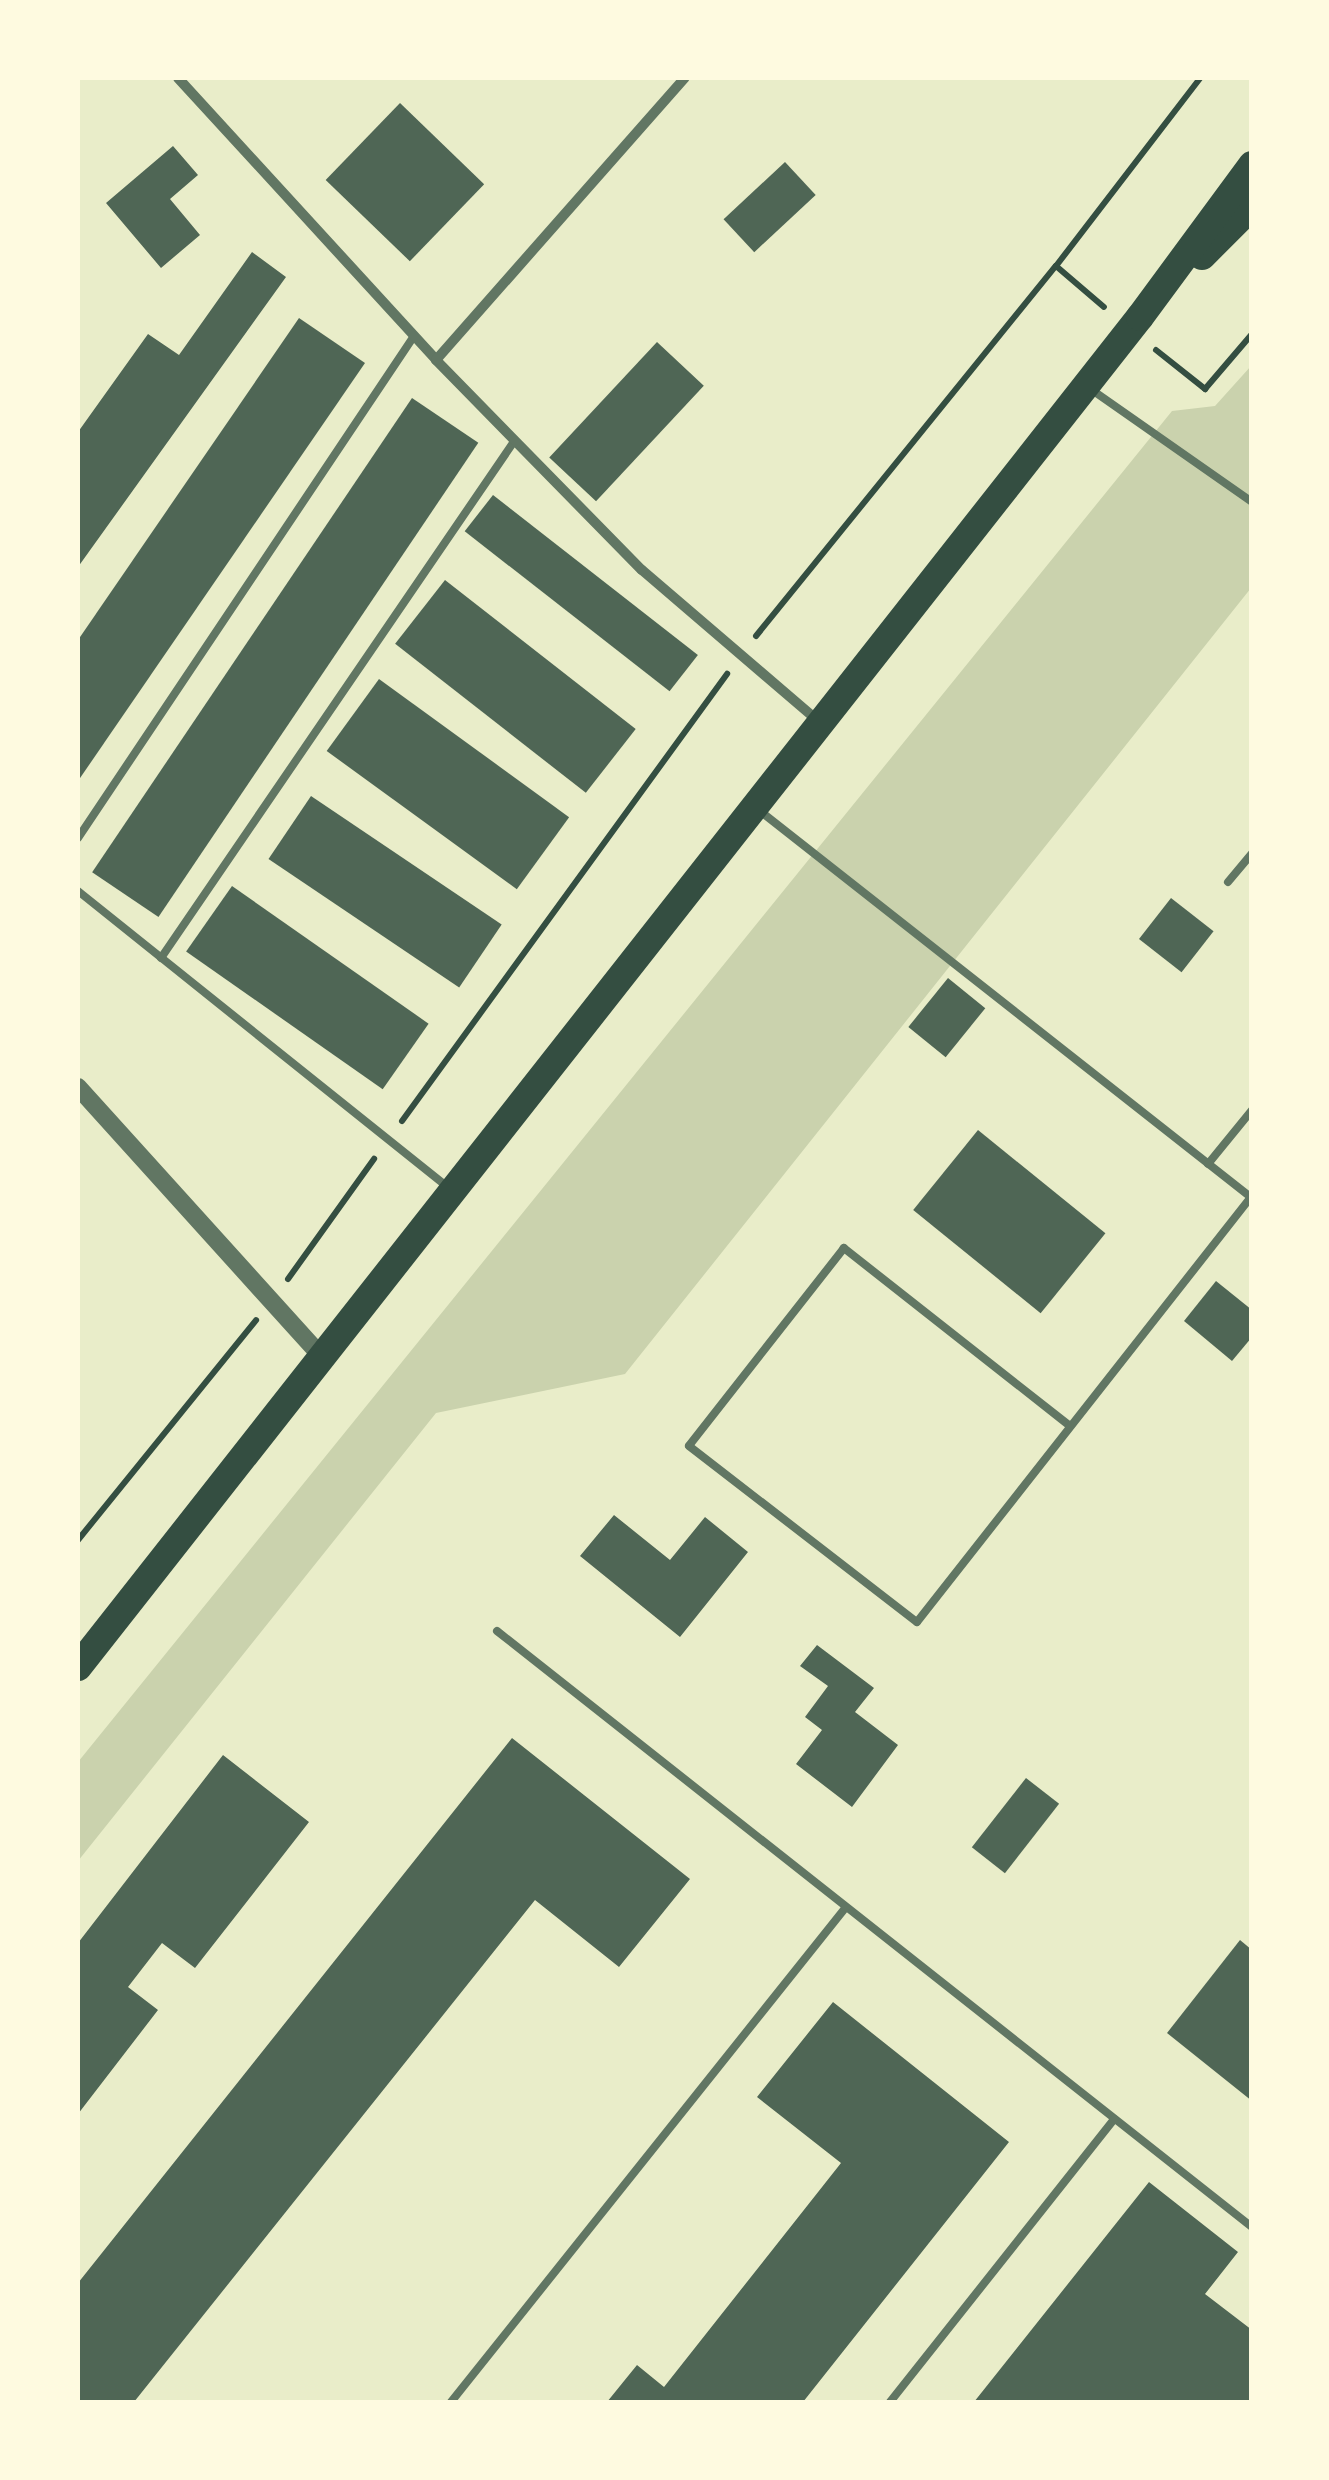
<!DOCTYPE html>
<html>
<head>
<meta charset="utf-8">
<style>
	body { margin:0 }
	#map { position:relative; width:1329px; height:2480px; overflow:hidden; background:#e9edc9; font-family:Helvetica,sans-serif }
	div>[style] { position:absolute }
	.green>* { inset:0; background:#cad2ad }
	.building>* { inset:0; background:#4f6655; transform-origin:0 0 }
	.path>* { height:6px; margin:-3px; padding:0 3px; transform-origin:3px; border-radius:3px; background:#344e41 }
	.service>* { height:8px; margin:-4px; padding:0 4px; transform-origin:4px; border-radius:4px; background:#617663 }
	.minor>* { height:10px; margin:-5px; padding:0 5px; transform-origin:5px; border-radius:5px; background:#617663 }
	.tertiary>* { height:18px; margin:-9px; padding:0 9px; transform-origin:9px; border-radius:9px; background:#617663 }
	.trunk>* { height:28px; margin:-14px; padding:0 14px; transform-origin:14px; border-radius:14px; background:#344e41 }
	span { translate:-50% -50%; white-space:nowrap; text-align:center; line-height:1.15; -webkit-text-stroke:10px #fefae0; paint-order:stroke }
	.frame { position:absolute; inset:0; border:80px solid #fefae0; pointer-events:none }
</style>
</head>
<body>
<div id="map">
	<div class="green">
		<i style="clip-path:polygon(1251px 366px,1251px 588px,625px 1374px,436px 1413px,78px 1861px,78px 1762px,1172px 411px,1215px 406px)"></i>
	</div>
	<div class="building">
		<i style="left:400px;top:103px;width:117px;height:107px;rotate:44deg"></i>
		<i style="clip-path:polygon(173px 146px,198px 175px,170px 199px,200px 235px,161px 268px,106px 203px)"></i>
		<i style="left:785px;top:162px;width:45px;height:84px;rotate:47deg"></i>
		<i style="clip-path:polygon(252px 252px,286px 277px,78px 567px,78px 432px,148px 334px,179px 355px)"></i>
		<i style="clip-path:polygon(299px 318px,365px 363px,78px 781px,78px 640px)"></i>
		<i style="left:657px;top:342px;width:64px;height:158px;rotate:43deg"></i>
		<i style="left:412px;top:398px;width:80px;height:572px;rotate:34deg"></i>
		<i style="left:493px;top:495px;width:260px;height:46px;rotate:38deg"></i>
		<i style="left:445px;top:580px;width:242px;height:81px;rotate:38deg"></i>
		<i style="left:379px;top:679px;width:235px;height:89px;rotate:36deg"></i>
		<i style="left:311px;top:796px;width:230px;height:76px;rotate:34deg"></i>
		<i style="left:232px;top:886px;width:240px;height:80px;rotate:35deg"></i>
		<i style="left:1171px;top:898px;width:54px;height:52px;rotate:38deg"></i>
		<i style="left:948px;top:978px;width:48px;height:63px;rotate:39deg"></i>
		<i style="left:978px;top:1130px;width:164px;height:103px;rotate:39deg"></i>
		<i style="clip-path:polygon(1216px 1281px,1252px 1310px,1252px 1337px,1232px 1361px,1184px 1321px)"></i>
		<i style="clip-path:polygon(614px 1515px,670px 1560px,705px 1517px,748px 1552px,680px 1637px,580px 1556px)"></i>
		<i style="clip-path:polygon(817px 1645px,874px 1688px,855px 1712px,898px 1745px,852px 1807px,796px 1764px,822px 1730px,805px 1717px,828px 1686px,800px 1666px)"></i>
		<i style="clip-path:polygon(512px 1738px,690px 1879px,619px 1967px,535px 1900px,134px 2402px,78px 2402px,78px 2283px)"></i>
		<i style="clip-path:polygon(223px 1755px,309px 1822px,195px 1968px,162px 1943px,128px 1987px,158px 2010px,78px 2114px,78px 1943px)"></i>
		<i style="left:1026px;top:1778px;width:42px;height:88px;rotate:38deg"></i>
		<i style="clip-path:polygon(1240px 1940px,1252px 1950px,1252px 2101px,1167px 2033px)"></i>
		<i style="clip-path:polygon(833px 2002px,1009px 2142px,803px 2402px,607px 2402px,637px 2365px,664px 2387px,841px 2163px,757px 2097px)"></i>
		<i style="clip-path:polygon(1149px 2182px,1238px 2252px,1205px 2294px,1252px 2330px,1252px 2402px,974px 2402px)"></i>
	</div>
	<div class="path">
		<i style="left:1056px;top:266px;width:63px;rotate:40.5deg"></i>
		<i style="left:1156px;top:350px;width:63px;rotate:38.5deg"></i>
		<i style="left:1205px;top:389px;width:72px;rotate:-49.5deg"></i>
		<i style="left:756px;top:636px;width:476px;rotate:-51deg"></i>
		<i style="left:1056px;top:266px;width:237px;rotate:-52.5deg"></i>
		<i style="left:402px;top:1121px;width:553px;rotate:-53.98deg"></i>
		<i style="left:288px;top:1279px;width:148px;rotate:-54.4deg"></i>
		<i style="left:78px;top:1540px;width:283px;rotate:-51deg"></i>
	</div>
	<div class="service">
		<i style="left:1092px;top:390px;width:195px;rotate:35deg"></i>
		<i style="left:760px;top:811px;width:626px;rotate:38.19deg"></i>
		<i style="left:78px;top:838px;width:604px;rotate:-56.2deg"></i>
		<i style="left:1228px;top:882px;width:38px;rotate:-50deg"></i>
		<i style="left:78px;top:891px;width:473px;rotate:38.7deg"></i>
		<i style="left:161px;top:958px;width:627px;rotate:-55.65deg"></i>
		<i style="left:1208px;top:1164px;width:70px;rotate:-50.8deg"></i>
		<i style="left:1070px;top:1426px;width:288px;rotate:-141.8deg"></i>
		<i style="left:844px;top:1248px;width:251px;rotate:128.1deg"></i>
		<i style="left:689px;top:1446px;width:288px;rotate:37.7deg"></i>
		<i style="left:917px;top:1622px;width:541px;rotate:-51.84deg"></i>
		<i style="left:497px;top:1631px;width:962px;rotate:38.29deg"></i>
		<i style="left:451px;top:2402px;width:633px;rotate:-51.41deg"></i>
		<i style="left:890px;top:2402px;width:361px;rotate:-51.6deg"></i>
	</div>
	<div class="minor">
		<i style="left:178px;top:78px;width:382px;rotate:47.5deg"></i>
		<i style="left:436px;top:360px;width:294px;rotate:45.6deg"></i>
		<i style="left:642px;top:570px;width:232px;rotate:40.6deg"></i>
		<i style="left:436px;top:360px;width:376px;rotate:-48.6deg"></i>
	</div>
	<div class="tertiary">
		<i style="left:78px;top:1087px;width:364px;rotate:47.9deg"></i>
	</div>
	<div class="trunk">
		<i style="left:1202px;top:256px;width:71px;rotate:-45deg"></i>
		<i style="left:78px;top:1667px;width:1718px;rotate:-51.81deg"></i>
		<i style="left:1140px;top:317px;width:189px;rotate:-53.6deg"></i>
	</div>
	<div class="frame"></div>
</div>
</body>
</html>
